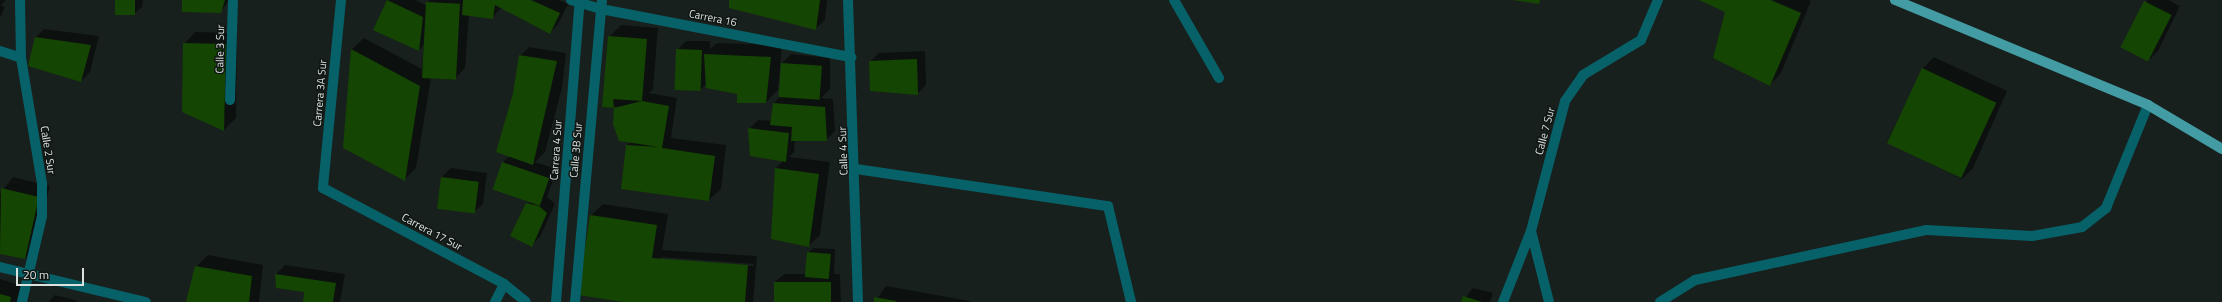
<!DOCTYPE html>
<html>
<head>
<meta charset="utf-8">
<style>
	body { margin:0 }
	#map { position:relative; width:2222px; height:302px; overflow:hidden; background:#18201d; font-family:"Titillium Web",sans-serif }
	div>[style] { position:absolute }
	.shadow>* { inset:0; background:#0007 }
	.building>* { inset:0; background:#154502; transform-origin:0 0 }
	.lane>* { height:10px; margin:-5px; padding:0 5px; transform-origin:5px; border-radius:5px; background:#076168 }
	.street>* { height:10px; margin:-5px; padding:0 5px; transform-origin:5px; border-radius:5px; background:#076168 }
	.primary>* { height:10px; margin:-5px; padding:0 5px; transform-origin:5px; border-radius:5px; background:#439ca3 }
	span { translate:-50% -50%; white-space:nowrap; text-align:center; line-height:1.15; -webkit-text-stroke:3px #0f1714; paint-order:stroke }
	.street-label { font-size:11px; color:#dce2e0 }
	.scale { position:absolute; left:16px; top:268px; width:68px; height:18px; box-sizing:border-box; border:2px solid #dce2e0; border-top:0; padding-left:5px; font-size:12px; line-height:14px; white-space:nowrap; color:#dce2e0; -webkit-text-stroke:3px #0f1714; paint-order:stroke }
</style>
</head>
<body>
<div id="map">
	<div class="shadow">
		<i style="clip-path:polygon(0 0,6px 0,1px 5px,5px 7px,0 18px)"></i>
		<i style="clip-path:polygon(116px 0,143px 0,142px 7px,133px 15px)"></i>
		<i style="clip-path:polygon(183px 0,230px 0,220px 12px)"></i>
		<i style="clip-path:polygon(388px 0,416px 0,427px 6px,429px 0,559px 0,568px 4px,558px 24px,550px 33px,502px 7px,492px 18px,469px 15px,465px 68px,454px 80px,431px 78px,416px 168px,404px 180px,344px 148px,352px 49px,364px 38px,422px 69px,424px 45px,419px 50px,375px 29px)"></i>
		<i style="clip-path:polygon(730px 0,827px 0,825px 20px,816px 28px)"></i>
		<i style="clip-path:polygon(1701px 0,1808px 0,1811px 1px,1781px 73px,1770px 85px,1726px 11px)"></i>
		<i style="clip-path:polygon(2147px 0,2168px 0,2180px 6px,2158px 51px,2149px 60px,2123px 47px)"></i>
		<i style="clip-path:polygon(621px 25px,658px 28px,653px 89px,649px 93px,677px 98px,671px 138px,726px 145px,721px 189px,709px 200px,627px 145px,631px 142px,614px 124px,616px 107px,604px 106px,609px 37px)"></i>
		<i style="clip-path:polygon(44px 29px,99px 36px,90px 72px,81px 81px,35px 38px)"></i>
		<i style="clip-path:polygon(195px 32px,237px 33px,236px 118px,224px 130px,183px 111px,184px 44px)"></i>
		<i style="clip-path:polygon(686px 41px,710px 41px,710px 49px,717px 43px,782px 45px,778px 90px,766px 102px,707px 83px,700px 90px,677px 50px)"></i>
		<i style="clip-path:polygon(529px 47px,566px 53px,562px 88px,545px 152px,535px 162px,557px 169px,547px 197px,555px 204px,540px 237px,531px 245px,529px 201px,494px 189px,503px 162px,510px 156px,520px 56px)"></i>
		<i style="clip-path:polygon(925px 51px,926px 85px,917px 94px,870px 62px,879px 53px)"></i>
		<i style="clip-path:polygon(791px 54px,830px 58px,830px 89px,821px 98px,833px 99px,835px 131px,826px 140px,795px 140px,794px 152px,789px 157px,830px 162px,820px 235px,808px 246px,776px 168px,784px 160px,749px 129px,758px 120px,772px 121px,774px 103px,781px 95px,782px 63px)"></i>
		<i style="clip-path:polygon(1934px 57px,2007px 91px,1973px 168px,1962px 179px,1887px 142px,1923px 68px)"></i>
		<i style="clip-path:polygon(451px 168px,487px 173px,483px 204px,474px 212px,438px 208px,442px 177px)"></i>
		<i style="clip-path:polygon(13px 177px,50px 186px,36px 246px,25px 258px,0 253px,0 194px)"></i>
		<i style="clip-path:polygon(evenodd,603px 204px,668px 214px,662px 250px,757px 256px,753px 302px,630px 302px,579px 294px,591px 215px,603px 204px,661px 257px,754px 264px,753px 266px,661px 260px,661px 257px)"></i>
		<i style="clip-path:polygon(813px 248px,835px 249px,834px 274px,840px 274px,841px 302px,776px 302px,775px 282px,784px 274px,809px 274px,808px 253px)"></i>
		<i style="clip-path:polygon(208px 255px,263px 265px,259px 302px,187px 302px,196px 267px)"></i>
		<i style="clip-path:polygon(285px 265px,345px 274px,340px 302px,304px 302px,305px 291px,277px 287px,276px 274px)"></i>
		<i style="clip-path:polygon(0 279px,22px 286px,19px 302px,0 302px)"></i>
		<i style="clip-path:polygon(886px 286px,970px 301px,970px 302px,875px 302px)"></i>
		<i style="clip-path:polygon(1473px 288px,1493px 293px,1490px 302px,1462px 302px)"></i>
		<i style="clip-path:polygon(55px 295px,78px 301px,78px 302px,48px 302px)"></i>
	</div>
	<div class="building">
		<i style="left:115px;top:0;width:20px;height:15px"></i>
		<i style="clip-path:polygon(182px 0,225px 0,221px 13px,182px 12px)"></i>
		<i style="clip-path:polygon(387px 0,423px 17px,419px 51px,373px 30px)"></i>
		<i style="clip-path:polygon(463px 0,531px 0,560px 13px,550px 34px,495px 5px,493px 19px,462px 15px)"></i>
		<i style="clip-path:polygon(729px 0,820px 0,816px 30px,729px 8px)"></i>
		<i style="clip-path:polygon(1512px 0,1540px 0,1539px 4px)"></i>
		<i style="clip-path:polygon(1699px 0,1771px 0,1801px 13px,1770px 86px,1713px 58px,1725px 12px)"></i>
		<i style="left:2144px;top:1px;width:31px;height:52px;rotate:27deg"></i>
		<i style="left:426px;top:2px;width:34px;height:76px;rotate:3deg"></i>
		<i style="clip-path:polygon(608px 36px,647px 39px,642px 101px,613px 99px,614px 108px,602px 107px)"></i>
		<i style="clip-path:polygon(35px 37px,91px 45px,81px 82px,28px 66px)"></i>
		<i style="clip-path:polygon(183px 43px,226px 44px,224px 131px,182px 112px)"></i>
		<i style="clip-path:polygon(351px 49px,420px 86px,405px 181px,343px 148px)"></i>
		<i style="left:676px;top:49px;width:26px;height:41px;rotate:2deg"></i>
		<i style="clip-path:polygon(704px 54px,771px 57px,766px 103px,737px 103px,737px 94px,706px 88px)"></i>
		<i style="clip-path:polygon(519px 55px,557px 61px,533px 165px,496px 152px,513px 93px)"></i>
		<i style="clip-path:polygon(917px 59px,918px 95px,870px 91px,869px 61px)"></i>
		<i style="left:781px;top:63px;width:41px;height:34px;rotate:4deg"></i>
		<i style="left:1922px;top:68px;width:82px;height:83px;rotate:25deg"></i>
		<i style="clip-path:polygon(642px 101px,669px 106px,662px 148px,715px 156px,709px 201px,621px 189px,626px 145px,659px 147px,619px 141px,613px 124px,614px 108px)"></i>
		<i style="clip-path:polygon(773px 103px,825px 107px,827px 141px,791px 141px,792px 127px,770px 125px)"></i>
		<i style="clip-path:polygon(748px 128px,789px 133px,786px 162px,750px 156px)"></i>
		<i style="left:502px;top:162px;width:50px;height:29px;rotate:19deg"></i>
		<i style="clip-path:polygon(775px 168px,819px 174px,809px 247px,771px 239px)"></i>
		<i style="left:441px;top:177px;width:38px;height:32px;rotate:7deg"></i>
		<i style="clip-path:polygon(1px 188px,39px 197px,25px 259px,0 254px)"></i>
		<i style="clip-path:polygon(526px 203px,539px 206px,547px 213px,532px 247px,510px 236px)"></i>
		<i style="clip-path:polygon(590px 215px,657px 225px,652px 258px,748px 265px,745px 302px,623px 302px,578px 295px)"></i>
		<i style="left:807px;top:252px;width:24px;height:25px;rotate:5deg"></i>
		<i style="clip-path:polygon(195px 266px,252px 276px,249px 302px,186px 302px)"></i>
		<i style="clip-path:polygon(275px 274px,336px 283px,333px 302px,303px 302px,304px 292px,276px 288px)"></i>
		<i style="left:774px;top:282px;width:57px;height:20px"></i>
		<i style="clip-path:polygon(0 294px,11px 297px,10px 302px,0 302px)"></i>
		<i style="clip-path:polygon(1463px 296px,1482px 302px,1461px 302px)"></i>
		<i style="clip-path:polygon(874px 297px,896px 301px,896px 302px,874px 302px)"></i>
	</div>
	<div class="lane">
		<i style="left:1174px;top:0;width:90px;rotate:60deg"></i>
		<i style="left:856px;top:169px;width:255px;rotate:8.4deg"></i>
		<i style="left:1108px;top:206px;width:99px;rotate:76.5deg"></i>
		<i style="left:1503px;top:302px;width:76px;rotate:-68.5deg"></i>
	</div>
	<div class="street">
		<i style="left:20px;top:0;width:58px;rotate:89deg"></i>
		<i style="left:21px;top:58px;width:127px;rotate:80.5deg"></i>
		<i style="left:42px;top:183px;width:33px;rotate:90deg"></i>
		<i style="left:42px;top:216px;width:88px;rotate:103.1deg"></i>
		<i style="left:341px;top:0;width:189px;rotate:95.5deg"></i>
		<i style="left:323px;top:188px;width:205px;rotate:27.9deg"></i>
		<i style="left:504px;top:284px;width:28px;rotate:39deg"></i>
		<i style="left:571px;top:0;width:31px;rotate:17deg"></i>
		<i style="left:601px;top:9px;width:255px;rotate:10.9deg"></i>
		<i style="left:848px;top:0;width:302px;rotate:88.1deg"></i>
		<i style="left:0;top:51px;width:22px;rotate:18deg"></i>
		<i style="left:230px;top:100px;width:100px;rotate:-88.3deg"></i>
		<i style="left:0;top:267px;width:150px;rotate:13.5deg"></i>
		<i style="left:495px;top:302px;width:20px;rotate:-63deg"></i>
		<i style="left:556px;top:302px;width:303px;rotate:-85.5deg"></i>
		<i style="left:575px;top:302px;width:303px;rotate:-84.9deg"></i>
		<i style="left:1549px;top:302px;width:73px;rotate:-104.2deg"></i>
		<i style="left:1531px;top:231px;width:134px;rotate:-75.3deg"></i>
		<i style="left:1565px;top:101px;width:32px;rotate:-55deg"></i>
		<i style="left:1583px;top:75px;width:68px;rotate:-31.1deg"></i>
		<i style="left:1641px;top:40px;width:43px;rotate:-67deg"></i>
		<i style="left:1660px;top:302px;width:41px;rotate:-32.2deg"></i>
		<i style="left:1695px;top:280px;width:237px;rotate:-12.2deg"></i>
		<i style="left:1927px;top:230px;width:105px;rotate:3.3deg"></i>
		<i style="left:2032px;top:236px;width:51px;rotate:-10.2deg"></i>
		<i style="left:2082px;top:227px;width:31px;rotate:-38deg"></i>
		<i style="left:2106px;top:208px;width:111px;rotate:-67.8deg"></i>
	</div>
	<div class="primary">
		<i style="left:1895px;top:0;width:274px;rotate:22.5deg"></i>
		<i style="left:2148px;top:105px;width:86px;rotate:30.7deg"></i>
	</div>
	<div class="street-label">
		<span style="left:713px;top:18px;rotate:11deg">Carrera 16</span>
		<span style="left:220px;top:49px;rotate:-89deg">Calle 3 Sur</span>
		<span style="left:320px;top:93px;rotate:-85deg">Carrera 3A Sur</span>
		<span style="left:1545px;top:131px;rotate:-75deg">Calle 7 Sur</span>
		<span style="left:48px;top:150px;rotate:81deg">Calle 2 Sur</span>
		<span style="left:556px;top:150px;rotate:-86deg">Carrera 4 Sur</span>
		<span style="left:576px;top:150px;rotate:-85deg">Calle 3B Sur</span>
		<span style="left:843px;top:151px;rotate:-92deg">Calle 4 Sur</span>
		<span style="left:432px;top:232px;rotate:28deg">Carrera 17 Sur</span>
	</div>
	<div class="scale">20 m</div>
</div>
</body>
</html>
